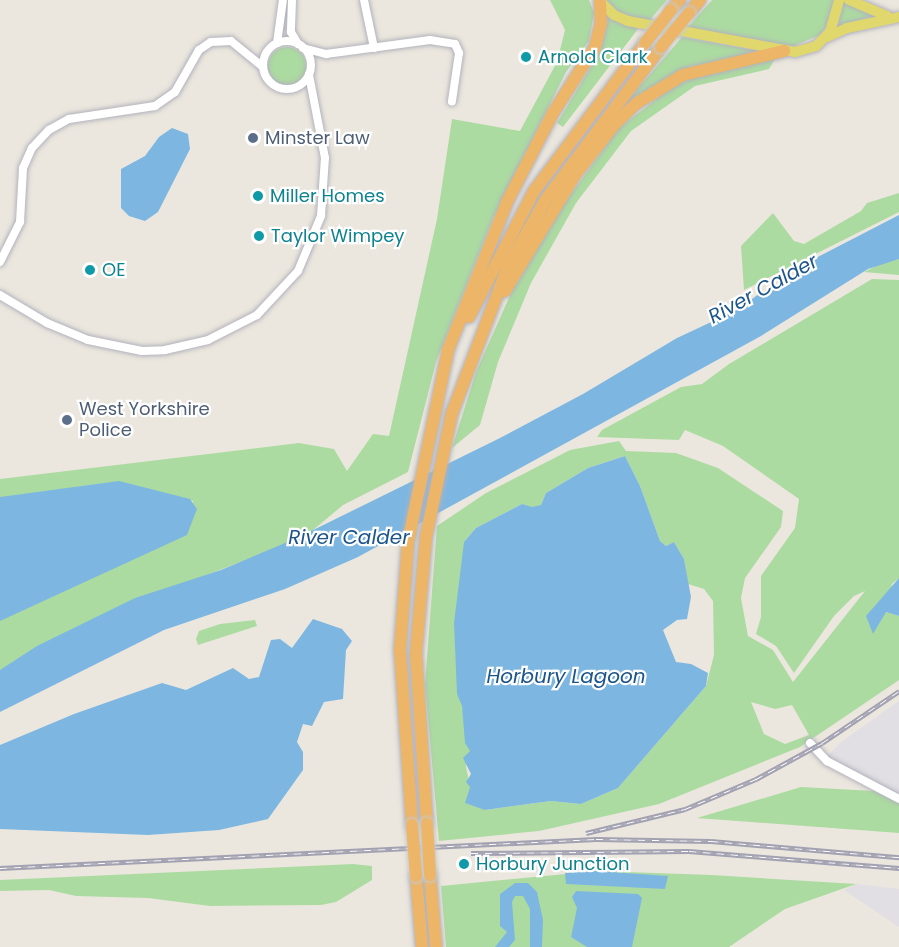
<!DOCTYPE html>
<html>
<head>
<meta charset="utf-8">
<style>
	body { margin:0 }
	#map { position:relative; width:899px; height:947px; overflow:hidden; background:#ebe7de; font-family:Poppins,sans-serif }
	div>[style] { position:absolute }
	.industrial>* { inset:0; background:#e1dee4 }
	.green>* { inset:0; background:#acdba1 }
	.round { border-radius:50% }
	.water>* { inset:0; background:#7db7e1 }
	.roads { filter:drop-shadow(0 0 2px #b2b2bc) drop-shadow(0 0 2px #b2b2bc) }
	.minor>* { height:8px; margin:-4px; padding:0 4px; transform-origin:4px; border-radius:4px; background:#fff }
	.minor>.ring { margin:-4px; padding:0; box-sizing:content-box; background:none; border:8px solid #fff; border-radius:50% }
	.major>* { height:10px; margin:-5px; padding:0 5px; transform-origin:5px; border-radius:5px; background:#e1d86d }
	.highway>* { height:12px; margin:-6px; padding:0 6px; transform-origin:6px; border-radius:6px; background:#ecb568 }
	.rail>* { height:4.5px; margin-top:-2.25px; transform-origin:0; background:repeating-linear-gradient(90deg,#fff 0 7px,#a2a1b2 0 14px); box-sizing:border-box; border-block:2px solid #a2a1b2 }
	.bridges { filter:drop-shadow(0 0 2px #c8c8c8) drop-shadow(0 0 2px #c8c8c8) }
	.highway-bridge>* { height:12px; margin:-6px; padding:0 6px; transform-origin:6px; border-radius:6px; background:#ecb568 }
	.dots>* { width:16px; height:16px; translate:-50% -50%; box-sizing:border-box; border:3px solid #fff; border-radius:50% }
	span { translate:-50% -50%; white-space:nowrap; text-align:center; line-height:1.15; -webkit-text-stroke:4.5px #fff; paint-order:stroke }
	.culture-label { font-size:18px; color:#0d838f }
	.left { translate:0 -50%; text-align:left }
	.service-label { font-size:18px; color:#4e5e75 }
	.water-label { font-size:20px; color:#1c558c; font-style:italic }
</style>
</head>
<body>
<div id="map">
	<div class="industrial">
		<i style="clip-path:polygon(899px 701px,899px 794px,838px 767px,828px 756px,840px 743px)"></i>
		<i style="clip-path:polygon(856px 884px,899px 889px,899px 927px,844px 890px)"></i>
	</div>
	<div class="green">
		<i style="clip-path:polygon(550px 0,589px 0,594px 13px,589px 41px,566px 72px,494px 216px,436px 362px,408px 472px,343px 505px,306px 536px,118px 610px,0 671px,0 620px,193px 507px,193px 501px,158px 492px,0 499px,0 479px,299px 443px,334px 449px,347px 471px,373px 434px,389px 436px,437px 219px,452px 119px,520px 131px,557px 62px,565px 30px)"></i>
		<i style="clip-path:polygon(606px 0,667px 0,649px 21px,620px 14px)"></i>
		<i style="clip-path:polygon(712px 0,834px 0,827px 25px,820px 35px,791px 47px,687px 28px)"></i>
		<i style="clip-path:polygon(843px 0,864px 12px,874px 16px,838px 26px)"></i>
		<i style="clip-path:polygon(609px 16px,638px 29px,563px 127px,557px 123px,601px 50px)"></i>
		<i style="clip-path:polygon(682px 37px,757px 51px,752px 56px,692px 66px,668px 77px,617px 113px)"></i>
		<i class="round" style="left:268px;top:47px;width:38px;height:38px"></i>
		<i style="clip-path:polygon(775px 59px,769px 69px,695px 86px,631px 131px,576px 203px,531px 283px,498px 362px,480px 425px,452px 448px,476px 372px,512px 291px,560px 209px,619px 128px,672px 87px,692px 78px)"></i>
		<i style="clip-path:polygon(899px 193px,899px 212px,744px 290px,741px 246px,773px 213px,794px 241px,804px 244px,861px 211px,867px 203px)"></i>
		<i style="clip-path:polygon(899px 259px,899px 275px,864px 272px,880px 264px)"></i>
		<i style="clip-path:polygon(evenodd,872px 279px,899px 280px,899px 578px,892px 584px,886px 612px,899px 616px,899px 680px,800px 747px,659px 804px,539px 831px,439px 841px,425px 684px,437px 526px,486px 493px,570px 450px,619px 441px,626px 451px,676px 453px,718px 468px,783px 511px,781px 527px,745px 578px,741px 598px,748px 636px,773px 650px,793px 682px,865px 591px,854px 596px,834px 616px,794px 673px,776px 646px,756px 634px,761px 617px,761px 576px,795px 528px,799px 499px,723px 446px,685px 430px,679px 440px,597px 437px,602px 430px,681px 387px,702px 384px,729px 364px,872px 279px,625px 456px,640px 486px,660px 541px,666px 546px,674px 542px,684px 559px,688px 584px,704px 589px,713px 601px,714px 655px,706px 686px,618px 788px,581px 804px,551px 801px,485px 810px,470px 787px,466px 766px,470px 751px,462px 706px,464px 542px,476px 528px,522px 504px,532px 508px,541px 505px,546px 493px,588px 468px,625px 456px,872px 279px,751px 702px,775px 709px,792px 705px,809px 735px,785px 744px,764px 734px,751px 702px)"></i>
		<i style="clip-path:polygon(255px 620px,257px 626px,198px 645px,196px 639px,199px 631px,220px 624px)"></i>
		<i style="clip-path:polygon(801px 787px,874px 791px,899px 803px,899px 833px,697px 818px)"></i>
		<i style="clip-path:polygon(353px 864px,372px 866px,372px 880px,336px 902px,321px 905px,210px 906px,148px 898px,76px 896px,49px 890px,0 891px,0 880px)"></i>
		<i style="clip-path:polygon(597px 871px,712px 875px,856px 884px,785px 909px,729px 947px,446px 947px,441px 886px)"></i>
	</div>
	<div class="water">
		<i style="clip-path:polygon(172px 128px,188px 134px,190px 149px,158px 212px,145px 221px,129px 216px,121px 208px,121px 169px,145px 156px,159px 137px)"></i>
		<i style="clip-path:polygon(899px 215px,899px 259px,868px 269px,761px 336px,358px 557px,285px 589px,164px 630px,0 712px,0 670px,37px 646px,135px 598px,221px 570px,297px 538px,500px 438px,583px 394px,677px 338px,739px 309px,760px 293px,792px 279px,810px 261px)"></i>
		<i style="clip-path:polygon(625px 456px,640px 486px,660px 541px,666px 546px,674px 542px,684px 559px,691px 597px,687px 619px,677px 620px,663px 630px,676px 662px,691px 664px,708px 673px,706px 686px,618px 788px,581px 804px,551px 801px,485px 810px,465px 803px,470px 787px,466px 782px,471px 774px,463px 758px,470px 751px,465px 743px,462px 706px,457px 694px,454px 623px,464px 542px,476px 528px,522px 504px,532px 507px,541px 505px,546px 493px,588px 468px)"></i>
		<i style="clip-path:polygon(119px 481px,190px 499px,197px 509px,187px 535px,0 621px,0 497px)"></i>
		<i style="clip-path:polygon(899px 578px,899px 616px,886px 612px,873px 634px,866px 616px)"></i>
		<i style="clip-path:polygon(313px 619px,342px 629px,352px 641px,346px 650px,343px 699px,324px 702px,312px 726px,303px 724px,297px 742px,303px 752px,303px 770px,268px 819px,219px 830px,148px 835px,0 829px,0 745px,74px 714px,162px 683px,186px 690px,233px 668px,249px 679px,259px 677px,271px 640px,280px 639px,292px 648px)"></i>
		<i style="clip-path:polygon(596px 871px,668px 876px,665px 889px,566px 884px,565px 873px)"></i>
		<i style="clip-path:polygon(515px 883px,528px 883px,537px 892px,543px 920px,542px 947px,530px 947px,530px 909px,523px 896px,515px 896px,512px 902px,515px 940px,509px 947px,495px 947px,507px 932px,500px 926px,500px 894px)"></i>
		<i style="clip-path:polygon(576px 891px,638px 894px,642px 898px,632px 947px,587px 947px,571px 937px,577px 908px,572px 897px)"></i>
	</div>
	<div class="roads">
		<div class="minor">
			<i style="left:292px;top:0;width:32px;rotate:92deg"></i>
			<i style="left:291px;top:32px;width:14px;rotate:60deg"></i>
			<i style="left:364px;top:0;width:49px;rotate:78.2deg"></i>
			<i class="ring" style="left:263px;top:41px;width:40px;height:40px"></i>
			<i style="left:277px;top:43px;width:43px;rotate:-82.1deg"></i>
			<i style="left:303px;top:48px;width:24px;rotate:15deg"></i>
			<i style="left:326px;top:54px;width:105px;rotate:-7.7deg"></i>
			<i style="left:430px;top:40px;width:25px;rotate:9deg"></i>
			<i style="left:455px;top:44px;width:10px;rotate:66deg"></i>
			<i style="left:459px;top:53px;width:49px;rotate:98.3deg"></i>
			<i style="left:0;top:262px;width:45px;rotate:-63.4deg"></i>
			<i style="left:20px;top:222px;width:54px;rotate:-86.8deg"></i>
			<i style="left:23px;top:168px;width:22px;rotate:-66deg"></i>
			<i style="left:32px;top:148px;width:25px;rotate:-47deg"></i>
			<i style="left:49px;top:130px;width:23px;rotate:-29deg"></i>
			<i style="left:69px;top:119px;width:87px;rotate:-8.6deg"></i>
			<i style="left:155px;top:106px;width:24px;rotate:-35deg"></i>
			<i style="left:175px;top:92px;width:48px;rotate:-60.3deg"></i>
			<i style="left:199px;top:50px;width:14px;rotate:-34deg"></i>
			<i style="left:211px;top:42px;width:20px;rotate:-3deg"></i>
			<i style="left:231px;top:41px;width:41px;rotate:39.1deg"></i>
			<i style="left:0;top:295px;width:55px;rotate:30.8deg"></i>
			<i style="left:47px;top:323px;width:44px;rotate:22.5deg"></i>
			<i style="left:88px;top:340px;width:55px;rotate:11.5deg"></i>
			<i style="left:142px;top:351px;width:23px;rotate:-2deg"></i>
			<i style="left:165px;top:350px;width:44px;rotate:-13.1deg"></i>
			<i style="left:208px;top:340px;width:55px;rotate:-27deg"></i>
			<i style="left:257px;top:315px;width:60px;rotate:-47deg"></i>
			<i style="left:298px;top:271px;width:60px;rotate:-67.3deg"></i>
			<i style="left:321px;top:216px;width:58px;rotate:-86.1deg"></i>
			<i style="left:325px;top:158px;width:85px;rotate:-100.9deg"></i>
			<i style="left:810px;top:743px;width:25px;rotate:47deg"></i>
			<i style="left:827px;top:761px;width:81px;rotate:27.8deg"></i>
		</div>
		<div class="major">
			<i style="left:599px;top:0;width:21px;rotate:45deg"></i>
			<i style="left:614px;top:15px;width:15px;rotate:23deg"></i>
			<i style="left:628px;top:21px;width:170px;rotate:10.5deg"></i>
			<i style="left:795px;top:52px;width:22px;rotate:-16deg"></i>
			<i style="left:816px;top:46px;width:20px;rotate:-45deg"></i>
			<i style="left:830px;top:32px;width:33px;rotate:-74deg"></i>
			<i style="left:849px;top:0;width:41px;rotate:22.8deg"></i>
			<i style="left:827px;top:37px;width:22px;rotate:-24deg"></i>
			<i style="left:847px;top:28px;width:53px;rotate:-11.9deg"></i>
		</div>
		<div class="highway">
			<i style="left:671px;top:10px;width:13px;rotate:-48deg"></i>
			<i style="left:689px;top:13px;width:17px;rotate:-50deg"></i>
			<i style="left:505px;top:291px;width:135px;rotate:-58.9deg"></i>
			<i style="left:575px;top:175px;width:63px;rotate:-52deg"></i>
			<i style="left:614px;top:125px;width:32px;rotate:-44deg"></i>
			<i style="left:637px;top:103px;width:54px;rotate:-31.3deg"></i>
			<i style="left:683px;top:75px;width:104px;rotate:-13.4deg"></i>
			<i style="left:469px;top:317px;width:142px;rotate:-62.7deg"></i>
			<i style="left:534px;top:191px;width:185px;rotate:-53.1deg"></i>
			<i style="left:427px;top:824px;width:171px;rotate:-93.7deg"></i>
			<i style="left:416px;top:653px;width:116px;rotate:-85.1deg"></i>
			<i style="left:426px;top:537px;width:127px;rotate:-78.2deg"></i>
			<i style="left:452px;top:413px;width:157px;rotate:-69.1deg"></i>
			<i style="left:508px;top:266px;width:77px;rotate:-60.4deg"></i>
			<i style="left:546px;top:199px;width:191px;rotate:-52.9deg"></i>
			<i style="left:412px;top:825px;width:176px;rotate:-93.9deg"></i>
			<i style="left:400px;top:649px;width:107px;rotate:-85.7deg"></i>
			<i style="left:408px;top:542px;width:196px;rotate:-78.2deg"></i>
			<i style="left:448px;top:350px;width:162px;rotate:-68.2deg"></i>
			<i style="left:508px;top:200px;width:98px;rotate:-62.7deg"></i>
			<i style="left:553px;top:113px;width:78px;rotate:-57.5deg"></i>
			<i style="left:595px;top:47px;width:25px;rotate:-76deg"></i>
			<i style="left:601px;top:23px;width:21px;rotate:-93deg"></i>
			<i style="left:430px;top:875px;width:72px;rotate:85.2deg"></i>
			<i style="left:416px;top:876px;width:71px;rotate:85.2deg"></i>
		</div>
	</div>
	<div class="rail">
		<i style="left:586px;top:833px;width:102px;rotate:-13.6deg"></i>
		<i style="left:685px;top:809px;width:77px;rotate:-22.9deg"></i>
		<i style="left:756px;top:779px;width:75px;rotate:-28.6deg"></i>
		<i style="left:822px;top:743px;width:93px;rotate:-34deg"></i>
		<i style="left:471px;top:853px;width:218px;rotate:-0.5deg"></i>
		<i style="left:689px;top:851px;width:211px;rotate:4.6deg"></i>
		<i style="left:0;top:868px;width:597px;rotate:-2.79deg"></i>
		<i style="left:596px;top:839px;width:115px;rotate:1deg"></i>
		<i style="left:711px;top:841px;width:189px;rotate:4.9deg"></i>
	</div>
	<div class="bridges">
		<div class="highway-bridge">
			<i style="left:645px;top:43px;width:42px;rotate:-51.8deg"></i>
			<i style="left:661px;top:47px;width:44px;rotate:-50.5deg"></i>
			<i style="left:427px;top:824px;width:51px;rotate:86.6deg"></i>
			<i style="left:412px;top:825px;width:51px;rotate:85.5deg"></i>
		</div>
	</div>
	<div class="dots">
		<i style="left:526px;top:57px;background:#0f9aa8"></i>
		<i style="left:253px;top:138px;background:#5c6f8a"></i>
		<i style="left:258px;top:196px;background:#0f9aa8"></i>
		<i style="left:259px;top:236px;background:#0f9aa8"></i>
		<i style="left:90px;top:270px;background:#0f9aa8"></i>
		<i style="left:67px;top:420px;background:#5c6f8a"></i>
		<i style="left:464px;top:864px;background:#0f9aa8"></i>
	</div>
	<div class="culture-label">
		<span class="left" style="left:538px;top:57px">Arnold Clark</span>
		<span class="left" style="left:270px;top:196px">Miller Homes</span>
		<span class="left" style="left:271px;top:236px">Taylor Wimpey</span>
		<span class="left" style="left:102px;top:270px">OE</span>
		<span class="left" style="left:476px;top:864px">Horbury Junction</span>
	</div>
	<div class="service-label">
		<span class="left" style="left:265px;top:138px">Minster Law</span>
		<span class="left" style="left:79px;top:420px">West Yorkshire<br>Police</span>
	</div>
	<div class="water-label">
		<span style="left:763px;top:289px;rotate:-29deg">River Calder</span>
		<span style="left:349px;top:537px">River Calder</span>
		<span style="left:566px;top:676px">Horbury Lagoon</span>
	</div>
</div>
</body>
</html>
